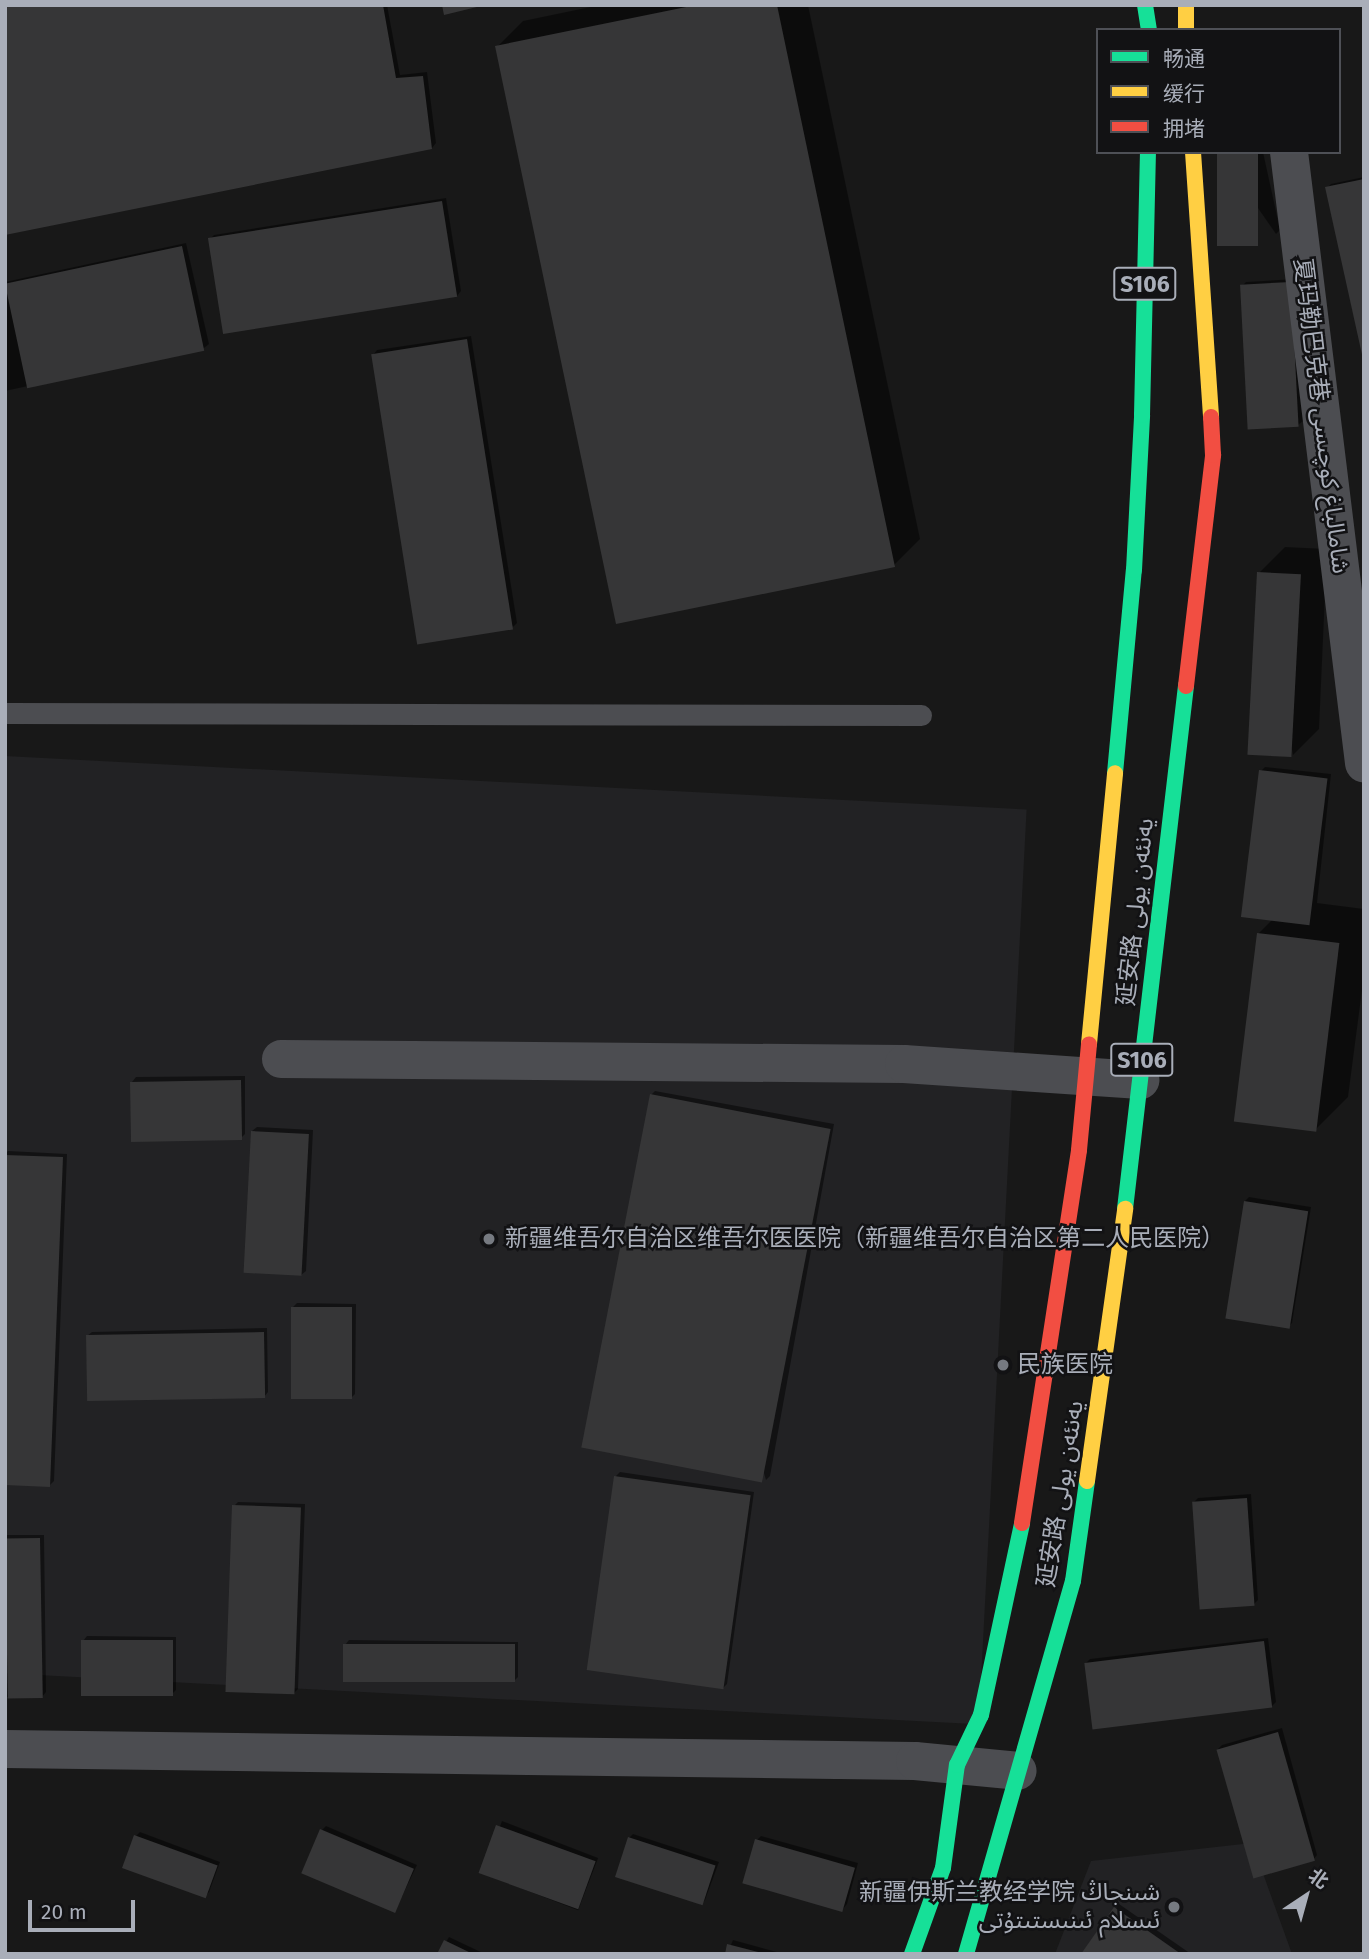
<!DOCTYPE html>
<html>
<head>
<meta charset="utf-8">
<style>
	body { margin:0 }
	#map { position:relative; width:1369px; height:1959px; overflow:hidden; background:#181818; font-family:"Fira Sans","Noto Sans Arabic","Noto Sans SC",sans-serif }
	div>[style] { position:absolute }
	.built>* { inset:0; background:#222224; transform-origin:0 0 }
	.shadow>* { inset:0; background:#0007; transform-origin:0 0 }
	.building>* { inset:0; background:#363637; transform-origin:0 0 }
	.lane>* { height:21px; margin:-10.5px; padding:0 10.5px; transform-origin:10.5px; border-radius:10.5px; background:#4c4d51 }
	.street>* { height:38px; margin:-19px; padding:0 19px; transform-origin:19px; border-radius:19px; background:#4c4d51 }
	.fast>* { height:16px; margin:-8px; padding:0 8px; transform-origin:8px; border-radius:8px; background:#16e098 }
	.slow>* { height:16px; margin:-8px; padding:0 8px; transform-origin:8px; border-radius:8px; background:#ffcf43 }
	.jam>* { height:16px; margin:-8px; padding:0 8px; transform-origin:8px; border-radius:8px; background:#f24e42 }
	.dots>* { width:19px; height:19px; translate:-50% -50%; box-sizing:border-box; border:4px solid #121214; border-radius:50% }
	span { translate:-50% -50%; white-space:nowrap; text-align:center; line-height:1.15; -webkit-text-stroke:5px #121214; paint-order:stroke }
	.shield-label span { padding:2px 5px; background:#121214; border:2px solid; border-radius:5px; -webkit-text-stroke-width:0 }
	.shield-label { font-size:23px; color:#a9aeb9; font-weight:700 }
	.street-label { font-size:24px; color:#a9aeb9 }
	.poi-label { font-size:24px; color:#a9aeb9 }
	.left { translate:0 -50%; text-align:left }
	.right { translate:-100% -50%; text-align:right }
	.frame { position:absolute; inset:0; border:7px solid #a9aeb9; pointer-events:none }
	.legend { position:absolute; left:1096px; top:28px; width:245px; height:126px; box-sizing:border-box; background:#121214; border:2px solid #4e5056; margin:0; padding:9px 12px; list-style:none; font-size:21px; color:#a9aeb9 }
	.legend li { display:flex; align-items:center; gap:14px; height:35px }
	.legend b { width:35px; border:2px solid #4e5056 }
	.north { position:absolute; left:1271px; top:1861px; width:70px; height:70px; -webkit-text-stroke:5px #121214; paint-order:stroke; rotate:36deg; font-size:19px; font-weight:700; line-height:28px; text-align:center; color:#a9aeb9 }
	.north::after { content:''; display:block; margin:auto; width:24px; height:32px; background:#a9aeb9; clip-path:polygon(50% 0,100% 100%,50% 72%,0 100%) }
	.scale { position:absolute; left:28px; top:1900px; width:107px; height:32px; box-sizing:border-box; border:4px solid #a9aeb9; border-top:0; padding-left:9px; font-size:21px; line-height:24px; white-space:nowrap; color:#a9aeb9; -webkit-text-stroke:5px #121214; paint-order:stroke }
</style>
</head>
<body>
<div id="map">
	<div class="built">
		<i style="left:5px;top:756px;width:1023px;height:916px;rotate:3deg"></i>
		<i style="clip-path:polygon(1252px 1843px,1292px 1954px,1055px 1954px,1091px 1861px)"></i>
	</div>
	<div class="shadow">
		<i style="clip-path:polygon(5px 5px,387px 5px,400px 75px,427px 72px,436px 143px,432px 148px)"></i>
		<i style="clip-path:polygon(600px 5px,808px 5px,920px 539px,894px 565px,497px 47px,523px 21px)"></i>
		<i style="clip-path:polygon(1219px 152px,1263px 152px,1280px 230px,1276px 234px)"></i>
		<i style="clip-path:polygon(1364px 177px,1364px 356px,1327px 188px,1331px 184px)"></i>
		<i style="clip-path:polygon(446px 198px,461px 291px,457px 296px,210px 239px,214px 235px)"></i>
		<i style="clip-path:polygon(186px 243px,209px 344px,204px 348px,5px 391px,5px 282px)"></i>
		<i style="clip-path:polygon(1295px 279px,1303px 421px,1298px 425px,1242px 286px,1246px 282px)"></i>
		<i style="clip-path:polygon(471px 336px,517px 623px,513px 627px,373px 355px,377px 350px)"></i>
		<i style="clip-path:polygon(1285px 547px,1327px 549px,1319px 729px,1293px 755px,1259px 573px)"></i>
		<i style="clip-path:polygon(1265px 767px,1331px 774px,1317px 903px,1364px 909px,1364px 975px,1348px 1097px,1315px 1130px,1259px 933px,1274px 918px,1261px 771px)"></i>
		<i style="clip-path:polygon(245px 1076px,245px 1134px,241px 1138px,132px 1082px,136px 1077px)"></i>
		<i style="clip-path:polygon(655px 1091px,834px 1124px,770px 1476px,766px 1480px,651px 1095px)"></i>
		<i style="clip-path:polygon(257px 1127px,313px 1130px,306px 1271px,301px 1275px,252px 1131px)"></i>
		<i style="clip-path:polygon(8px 1151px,67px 1154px,54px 1481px,50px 1485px,5px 1483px,5px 1154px)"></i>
		<i style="clip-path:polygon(1249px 1197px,1311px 1207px,1292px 1323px,1288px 1327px,1245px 1201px)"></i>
		<i style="clip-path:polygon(297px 1303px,356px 1304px,355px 1394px,351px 1398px,292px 1308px)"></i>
		<i style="clip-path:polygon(267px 1328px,268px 1392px,264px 1397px,87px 1336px,92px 1332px)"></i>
		<i style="clip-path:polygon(620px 1472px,754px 1492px,727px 1684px,723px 1688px,616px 1476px)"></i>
		<i style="clip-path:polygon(1251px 1494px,1258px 1600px,1254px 1604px,1194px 1502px,1198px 1498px)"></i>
		<i style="clip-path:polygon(238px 1502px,305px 1504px,298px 1689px,294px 1693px,234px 1506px)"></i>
		<i style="clip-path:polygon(5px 1535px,44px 1535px,46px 1692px,42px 1697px,5px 1697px)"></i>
		<i style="clip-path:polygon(87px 1636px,176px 1637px,176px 1690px,172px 1694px,83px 1641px)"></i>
		<i style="clip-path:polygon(1268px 1638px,1276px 1702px,1272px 1706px,1086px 1663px,1090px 1659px)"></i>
		<i style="clip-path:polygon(349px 1640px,518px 1642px,518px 1677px,514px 1681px,345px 1645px)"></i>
		<i style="clip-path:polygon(1282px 1728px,1317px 1855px,1313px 1860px,1218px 1749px,1222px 1745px)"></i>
		<i style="left:502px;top:1821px;width:103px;height:56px;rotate:21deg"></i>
		<i style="clip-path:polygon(326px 1826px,417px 1865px,395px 1911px,322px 1830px)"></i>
		<i style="clip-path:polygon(140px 1832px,220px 1862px,209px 1892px,205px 1896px,136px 1836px)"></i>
		<i style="clip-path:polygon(633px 1834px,719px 1862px,705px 1900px,701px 1905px,629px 1838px)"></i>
		<i style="clip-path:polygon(761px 1836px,858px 1863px,847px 1904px,843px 1909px,757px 1840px)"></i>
		<i style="clip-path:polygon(1119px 1904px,1191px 1954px,1083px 1954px)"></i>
		<i style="clip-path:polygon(449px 1937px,485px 1954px,439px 1954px)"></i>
		<i style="clip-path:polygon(733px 1940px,784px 1954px,727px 1954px)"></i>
	</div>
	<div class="building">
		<i style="clip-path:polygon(5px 5px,383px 5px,396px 78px,423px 76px,432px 149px,5px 235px)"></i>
		<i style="clip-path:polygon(442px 5px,481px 5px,481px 6px,444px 15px)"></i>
		<i style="clip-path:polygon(696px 5px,777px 5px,895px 567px,616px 624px,495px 46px)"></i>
		<i style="left:1217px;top:152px;width:41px;height:94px"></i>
		<i style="clip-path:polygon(1364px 179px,1364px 359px,1363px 359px,1325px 187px)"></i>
		<i style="left:442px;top:201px;width:97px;height:237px;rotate:81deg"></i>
		<i style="left:182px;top:246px;width:107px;height:181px;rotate:78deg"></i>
		<i style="left:1291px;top:282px;width:145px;height:51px;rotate:87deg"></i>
		<i style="left:467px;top:339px;width:294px;height:97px;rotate:81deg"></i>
		<i style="left:1257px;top:572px;width:44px;height:183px;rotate:3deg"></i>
		<i style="left:1259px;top:770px;width:69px;height:148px;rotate:7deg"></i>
		<i style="left:1257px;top:933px;width:83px;height:190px;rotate:7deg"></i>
		<i style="left:241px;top:1080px;width:60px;height:111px;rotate:89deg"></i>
		<i style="left:650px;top:1094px;width:184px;height:360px;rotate:11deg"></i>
		<i style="left:251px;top:1131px;width:58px;height:142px;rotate:3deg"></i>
		<i style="clip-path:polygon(5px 1155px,63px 1157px,50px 1487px,5px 1485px)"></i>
		<i style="left:1244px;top:1201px;width:65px;height:119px;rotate:9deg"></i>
		<i style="left:291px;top:1307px;width:61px;height:92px"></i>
		<i style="left:264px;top:1332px;width:66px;height:178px;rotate:89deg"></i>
		<i style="left:614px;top:1476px;width:138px;height:196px;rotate:8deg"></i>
		<i style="left:1247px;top:1498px;width:108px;height:55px;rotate:86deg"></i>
		<i style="left:232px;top:1505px;width:69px;height:187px;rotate:2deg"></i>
		<i style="left:40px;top:1538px;width:160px;height:35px;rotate:89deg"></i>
		<i style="left:81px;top:1640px;width:92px;height:56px"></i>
		<i style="left:1264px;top:1641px;width:67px;height:181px;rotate:83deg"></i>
		<i style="left:343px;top:1644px;width:172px;height:38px"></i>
		<i style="left:1278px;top:1732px;width:134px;height:64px;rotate:74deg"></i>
		<i style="left:496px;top:1825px;width:106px;height:51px;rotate:20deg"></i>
		<i style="left:320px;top:1829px;width:102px;height:48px;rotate:23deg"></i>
		<i style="left:134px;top:1835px;width:89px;height:35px;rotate:20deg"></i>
		<i style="left:628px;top:1837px;width:92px;height:42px;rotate:18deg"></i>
		<i style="left:755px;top:1839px;width:104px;height:46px;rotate:16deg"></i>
		<i style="clip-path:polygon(1114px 1907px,1181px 1954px,1081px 1954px)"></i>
		<i style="clip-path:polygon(444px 1940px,473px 1954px,437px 1954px)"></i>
		<i style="clip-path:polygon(727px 1944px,762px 1953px,762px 1954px,725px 1954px)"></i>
	</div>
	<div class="lane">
		<i style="left:5px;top:713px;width:916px;rotate:0.13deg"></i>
	</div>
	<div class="street">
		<i style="left:1289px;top:152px;width:616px;rotate:83deg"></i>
		<i style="left:281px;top:1059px;width:623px;rotate:0.46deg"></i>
		<i style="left:904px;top:1064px;width:237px;rotate:3.9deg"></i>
		<i style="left:5px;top:1749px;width:910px;rotate:0.76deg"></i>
		<i style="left:915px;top:1761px;width:103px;rotate:5.5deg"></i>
	</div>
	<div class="fast">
		<i style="left:1145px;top:5px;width:25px;rotate:81deg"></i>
		<i style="left:1115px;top:773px;width:204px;rotate:-84.7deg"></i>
		<i style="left:1134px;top:570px;width:155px;rotate:-87deg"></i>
		<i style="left:1142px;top:415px;width:263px;rotate:-88.7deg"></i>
		<i style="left:1125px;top:1209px;width:527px;rotate:-83.35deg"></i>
		<i style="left:912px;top:1954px;width:91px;rotate:-70.2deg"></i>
		<i style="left:943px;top:1868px;width:104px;rotate:-82.3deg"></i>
		<i style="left:957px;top:1765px;width:55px;rotate:-64.4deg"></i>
		<i style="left:981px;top:1715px;width:196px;rotate:-77.9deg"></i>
		<i style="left:966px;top:1954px;width:388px;rotate:-74deg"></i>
		<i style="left:1073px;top:1581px;width:101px;rotate:-82deg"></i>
	</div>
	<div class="slow">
		<i style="left:1186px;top:5px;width:25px;rotate:90deg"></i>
		<i style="left:1193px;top:152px;width:266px;rotate:86.1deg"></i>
		<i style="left:1089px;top:1044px;width:272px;rotate:-84.5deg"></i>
		<i style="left:1087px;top:1481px;width:275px;rotate:-82deg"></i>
	</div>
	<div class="jam">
		<i style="left:1186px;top:686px;width:233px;rotate:-83.3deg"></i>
		<i style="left:1213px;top:455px;width:38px;rotate:-93deg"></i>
		<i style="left:1022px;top:1523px;width:377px;rotate:-81.3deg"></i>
		<i style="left:1079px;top:1150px;width:106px;rotate:-84.6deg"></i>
	</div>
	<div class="dots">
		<i style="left:489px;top:1239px;background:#767a81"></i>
		<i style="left:1003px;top:1365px;background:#767a81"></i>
		<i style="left:1174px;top:1907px;background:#767a81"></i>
	</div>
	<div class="shield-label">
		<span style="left:1145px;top:284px">S106</span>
		<span style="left:1142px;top:1060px">S106</span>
	</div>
	<div class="street-label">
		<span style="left:1321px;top:416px;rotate:83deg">夏玛勒巴克巷 شامالباغ كوچىسى</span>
		<span style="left:1136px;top:912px;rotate:-84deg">延安路 يەنئەن يولى</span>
		<span style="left:1061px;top:1494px;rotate:-81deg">延安路 يەنئەن يولى</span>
	</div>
	<div class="poi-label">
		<span class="left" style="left:505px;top:1239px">新疆维吾尔自治区维吾尔医医院（新疆维吾尔自治区第二人民医院）</span>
		<span class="left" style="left:1017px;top:1365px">民族医院</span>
		<span class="right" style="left:1160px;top:1907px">新疆伊斯兰教经学院 شىنجاڭ<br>ئىسلام ئىنىستىتۇتى</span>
	</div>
	<div class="frame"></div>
	<ul class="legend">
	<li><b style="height:9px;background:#16e098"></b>畅通</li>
	<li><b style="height:9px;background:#ffcf43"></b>缓行</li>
	<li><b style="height:9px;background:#f24e42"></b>拥堵</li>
	</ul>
	<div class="north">北</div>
	<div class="scale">20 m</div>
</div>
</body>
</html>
